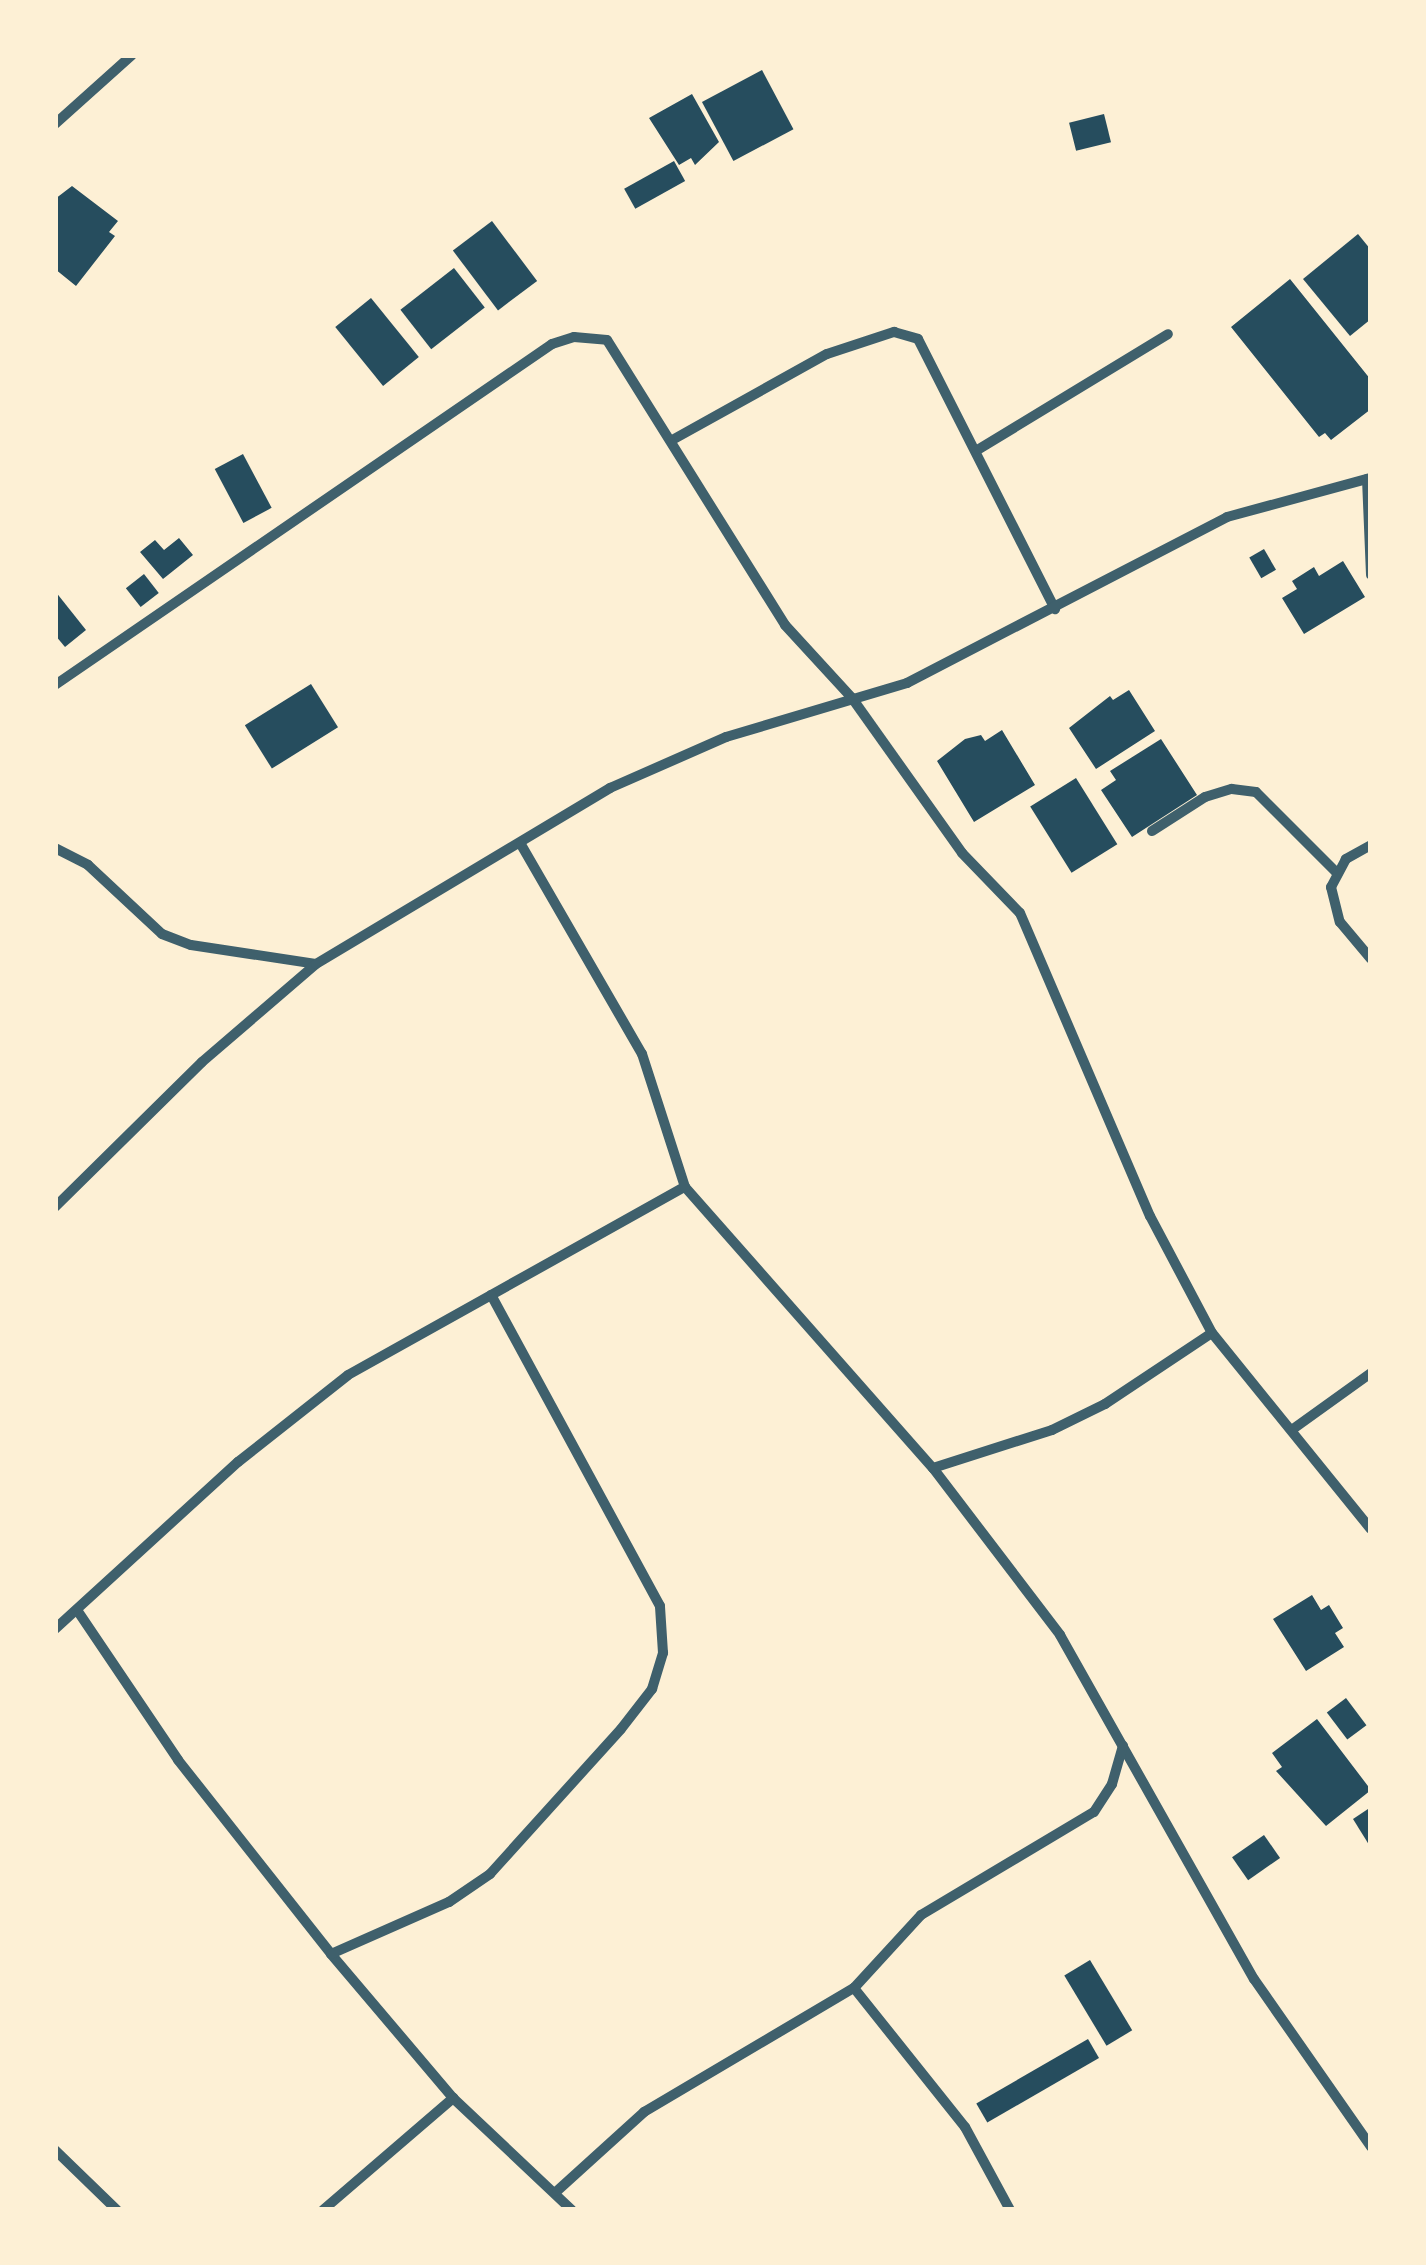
<!DOCTYPE html>
<html>
<head>
<meta charset="utf-8">
<style>
	body { margin:0 }
	#map { position:relative; width:1426px; height:2265px; overflow:hidden; background:#fdf0d5; font-family:Rubik,sans-serif }
	div>[style] { position:absolute }
	.building>* { inset:0; background:#264d5e; transform-origin:0 0 }
	.minor>* { height:10px; margin:-5px; padding:0 5px; transform-origin:5px; border-radius:5px; background:#3f606c }
	span { translate:-50% -50%; white-space:nowrap; text-align:center; line-height:1.15; -webkit-text-stroke:8px #fdf0d5; paint-order:stroke }
	.frame { position:absolute; inset:0; border:58px solid #fdf0d5; pointer-events:none }
</style>
</head>
<body>
<div id="map">
	<div class="building">
		<i style="left:762px;top:70px;width:67px;height:68px;rotate:62deg"></i>
		<i style="clip-path:polygon(692px 94px,719px 142px,695px 165px,691px 158px,679px 165px,649px 118px)"></i>
		<i style="left:1104px;top:114px;width:29px;height:36px;rotate:76deg"></i>
		<i style="left:674px;top:161px;width:23px;height:57px;rotate:61deg"></i>
		<i style="clip-path:polygon(72px 186px,118px 221px,109px 232px,115px 236px,76px 286px,55px 269px,55px 199px)"></i>
		<i style="left:492px;top:221px;width:75px;height:49px;rotate:53deg"></i>
		<i style="clip-path:polygon(1358px 234px,1371px 250px,1371px 319px,1350px 336px,1303px 279px)"></i>
		<i style="left:454px;top:268px;width:50px;height:68px;rotate:52deg"></i>
		<i style="clip-path:polygon(1290px 279px,1371px 380px,1371px 409px,1331px 440px,1325px 433px,1319px 437px,1231px 327px)"></i>
		<i style="left:371px;top:298px;width:76px;height:46px;rotate:51deg"></i>
		<i style="left:243px;top:454px;width:61px;height:32px;rotate:62deg"></i>
		<i style="clip-path:polygon(179px 538px,193px 555px,163px 579px,140px 552px,155px 540px,164px 550px)"></i>
		<i style="left:1264px;top:549px;width:24px;height:17px;rotate:60deg"></i>
		<i style="clip-path:polygon(1343px 561px,1365px 597px,1304px 634px,1282px 598px,1297px 589px,1292px 581px,1314px 567px,1319px 576px)"></i>
		<i style="left:144px;top:574px;width:24px;height:23px;rotate:52deg"></i>
		<i style="clip-path:polygon(55px 591px,86px 630px,65px 647px,55px 635px)"></i>
		<i style="left:311px;top:684px;width:51px;height:78px;rotate:58deg"></i>
		<i style="clip-path:polygon(1129px 690px,1155px 731px,1096px 769px,1069px 728px,1110px 696px,1113px 700px)"></i>
		<i style="clip-path:polygon(1002px 730px,1035px 785px,974px 822px,937px 761px,965px 739px,981px 735px,985px 741px)"></i>
		<i style="clip-path:polygon(1161px 739px,1197px 795px,1132px 837px,1101px 790px,1116px 780px,1110px 771px)"></i>
		<i style="left:1076px;top:778px;width:78px;height:54px;rotate:58deg"></i>
		<i style="clip-path:polygon(1312px 1595px,1321px 1610px,1329px 1605px,1343px 1628px,1335px 1633px,1344px 1647px,1306px 1671px,1273px 1619px)"></i>
		<i style="left:1346px;top:1698px;width:34px;height:24px;rotate:53deg"></i>
		<i style="clip-path:polygon(1317px 1719px,1371px 1790px,1326px 1826px,1276px 1771px,1282px 1767px,1272px 1753px)"></i>
		<i style="clip-path:polygon(1371px 1807px,1371px 1848px,1353px 1819px)"></i>
		<i style="left:1264px;top:1835px;width:28px;height:39px;rotate:55deg"></i>
		<i style="left:1090px;top:1960px;width:82px;height:30px;rotate:59deg"></i>
		<i style="left:1088px;top:2039px;width:22px;height:129px;rotate:60deg"></i>
	</div>
	<div class="minor">
		<i style="left:55px;top:124px;width:103px;rotate:-41.9deg"></i>
		<i style="left:674px;top:439px;width:175px;rotate:-29.1deg"></i>
		<i style="left:827px;top:354px;width:71px;rotate:-18.2deg"></i>
		<i style="left:894px;top:332px;width:25px;rotate:16deg"></i>
		<i style="left:918px;top:339px;width:303px;rotate:63.1deg"></i>
		<i style="left:979px;top:449px;width:221px;rotate:-31.3deg"></i>
		<i style="left:1367px;top:479px;width:96px;rotate:87.6deg"></i>
		<i style="left:55px;top:685px;width:603px;rotate:-34.45deg"></i>
		<i style="left:552px;top:344px;width:23px;rotate:-18deg"></i>
		<i style="left:574px;top:337px;width:33px;rotate:5deg"></i>
		<i style="left:607px;top:340px;width:336px;rotate:58deg"></i>
		<i style="left:785px;top:625px;width:99px;rotate:47.5deg"></i>
		<i style="left:852px;top:698px;width:190px;rotate:54.6deg"></i>
		<i style="left:962px;top:853px;width:83px;rotate:46deg"></i>
		<i style="left:1020px;top:913px;width:330px;rotate:66.8deg"></i>
		<i style="left:1150px;top:1216px;width:132px;rotate:62.1deg"></i>
		<i style="left:1212px;top:1333px;width:252px;rotate:51deg"></i>
		<i style="left:1152px;top:831px;width:63px;rotate:-32.7deg"></i>
		<i style="left:1205px;top:797px;width:28px;rotate:-17deg"></i>
		<i style="left:1232px;top:789px;width:24px;rotate:7deg"></i>
		<i style="left:1256px;top:792px;width:112px;rotate:45deg"></i>
		<i style="left:1371px;top:845px;width:29px;rotate:151deg"></i>
		<i style="left:1346px;top:859px;width:32px;rotate:118deg"></i>
		<i style="left:1331px;top:887px;width:36px;rotate:76deg"></i>
		<i style="left:1340px;top:922px;width:48px;rotate:50deg"></i>
		<i style="left:55px;top:848px;width:37px;rotate:27deg"></i>
		<i style="left:88px;top:865px;width:101px;rotate:43deg"></i>
		<i style="left:162px;top:934px;width:31px;rotate:21deg"></i>
		<i style="left:191px;top:945px;width:126px;rotate:8.6deg"></i>
		<i style="left:685px;top:1187px;width:375px;rotate:48.6deg"></i>
		<i style="left:933px;top:1468px;width:210px;rotate:52.7deg"></i>
		<i style="left:1060px;top:1635px;width:395px;rotate:60.6deg"></i>
		<i style="left:1254px;top:1979px;width:205px;rotate:55.1deg"></i>
		<i style="left:55px;top:1207px;width:206px;rotate:-44.6deg"></i>
		<i style="left:202px;top:1062px;width:150px;rotate:-40.7deg"></i>
		<i style="left:316px;top:964px;width:343px;rotate:-30.9deg"></i>
		<i style="left:610px;top:788px;width:127px;rotate:-23.7deg"></i>
		<i style="left:726px;top:737px;width:189px;rotate:-16.6deg"></i>
		<i style="left:907px;top:683px;width:360px;rotate:-27.4deg"></i>
		<i style="left:1227px;top:517px;width:149px;rotate:-15.2deg"></i>
		<i style="left:1293px;top:1429px;width:96px;rotate:-35.7deg"></i>
		<i style="left:933px;top:1468px;width:125px;rotate:-17.7deg"></i>
		<i style="left:1052px;top:1430px;width:59px;rotate:-26.1deg"></i>
		<i style="left:1105px;top:1404px;width:128px;rotate:-33.6deg"></i>
		<i style="left:77px;top:1610px;width:181px;rotate:56deg"></i>
		<i style="left:178px;top:1760px;width:247px;rotate:51.7deg"></i>
		<i style="left:331px;top:1954px;width:189px;rotate:49.7deg"></i>
		<i style="left:453px;top:2098px;width:163px;rotate:43.3deg"></i>
		<i style="left:55px;top:1629px;width:248px;rotate:-42.4deg"></i>
		<i style="left:238px;top:1462px;width:140px;rotate:-38.3deg"></i>
		<i style="left:348px;top:1375px;width:386px;rotate:-29.2deg"></i>
		<i style="left:685px;top:1187px;width:140px;rotate:-107.9deg"></i>
		<i style="left:642px;top:1054px;width:242px;rotate:-120deg"></i>
		<i style="left:331px;top:1954px;width:129px;rotate:-23.8deg"></i>
		<i style="left:449px;top:1902px;width:50px;rotate:-34.3deg"></i>
		<i style="left:490px;top:1874px;width:195px;rotate:-47.9deg"></i>
		<i style="left:621px;top:1729px;width:51px;rotate:-52.2deg"></i>
		<i style="left:652px;top:1689px;width:38px;rotate:-73deg"></i>
		<i style="left:663px;top:1653px;width:47px;rotate:-93.7deg"></i>
		<i style="left:660px;top:1606px;width:354px;rotate:-118.5deg"></i>
		<i style="left:854px;top:1988px;width:178px;rotate:51.4deg"></i>
		<i style="left:965px;top:2127px;width:94px;rotate:61.5deg"></i>
		<i style="left:55px;top:2150px;width:86px;rotate:44.1deg"></i>
		<i style="left:557px;top:2191px;width:118px;rotate:-42.2deg"></i>
		<i style="left:644px;top:2112px;width:244px;rotate:-30.6deg"></i>
		<i style="left:854px;top:1988px;width:99px;rotate:-47.5deg"></i>
		<i style="left:921px;top:1915px;width:201px;rotate:-30.8deg"></i>
		<i style="left:1094px;top:1812px;width:33px;rotate:-57deg"></i>
		<i style="left:1112px;top:1784px;width:40px;rotate:-74deg"></i>
		<i style="left:323px;top:2210px;width:172px;rotate:-40.7deg"></i>
	</div>
	<div class="frame"></div>
</div>
</body>
</html>
